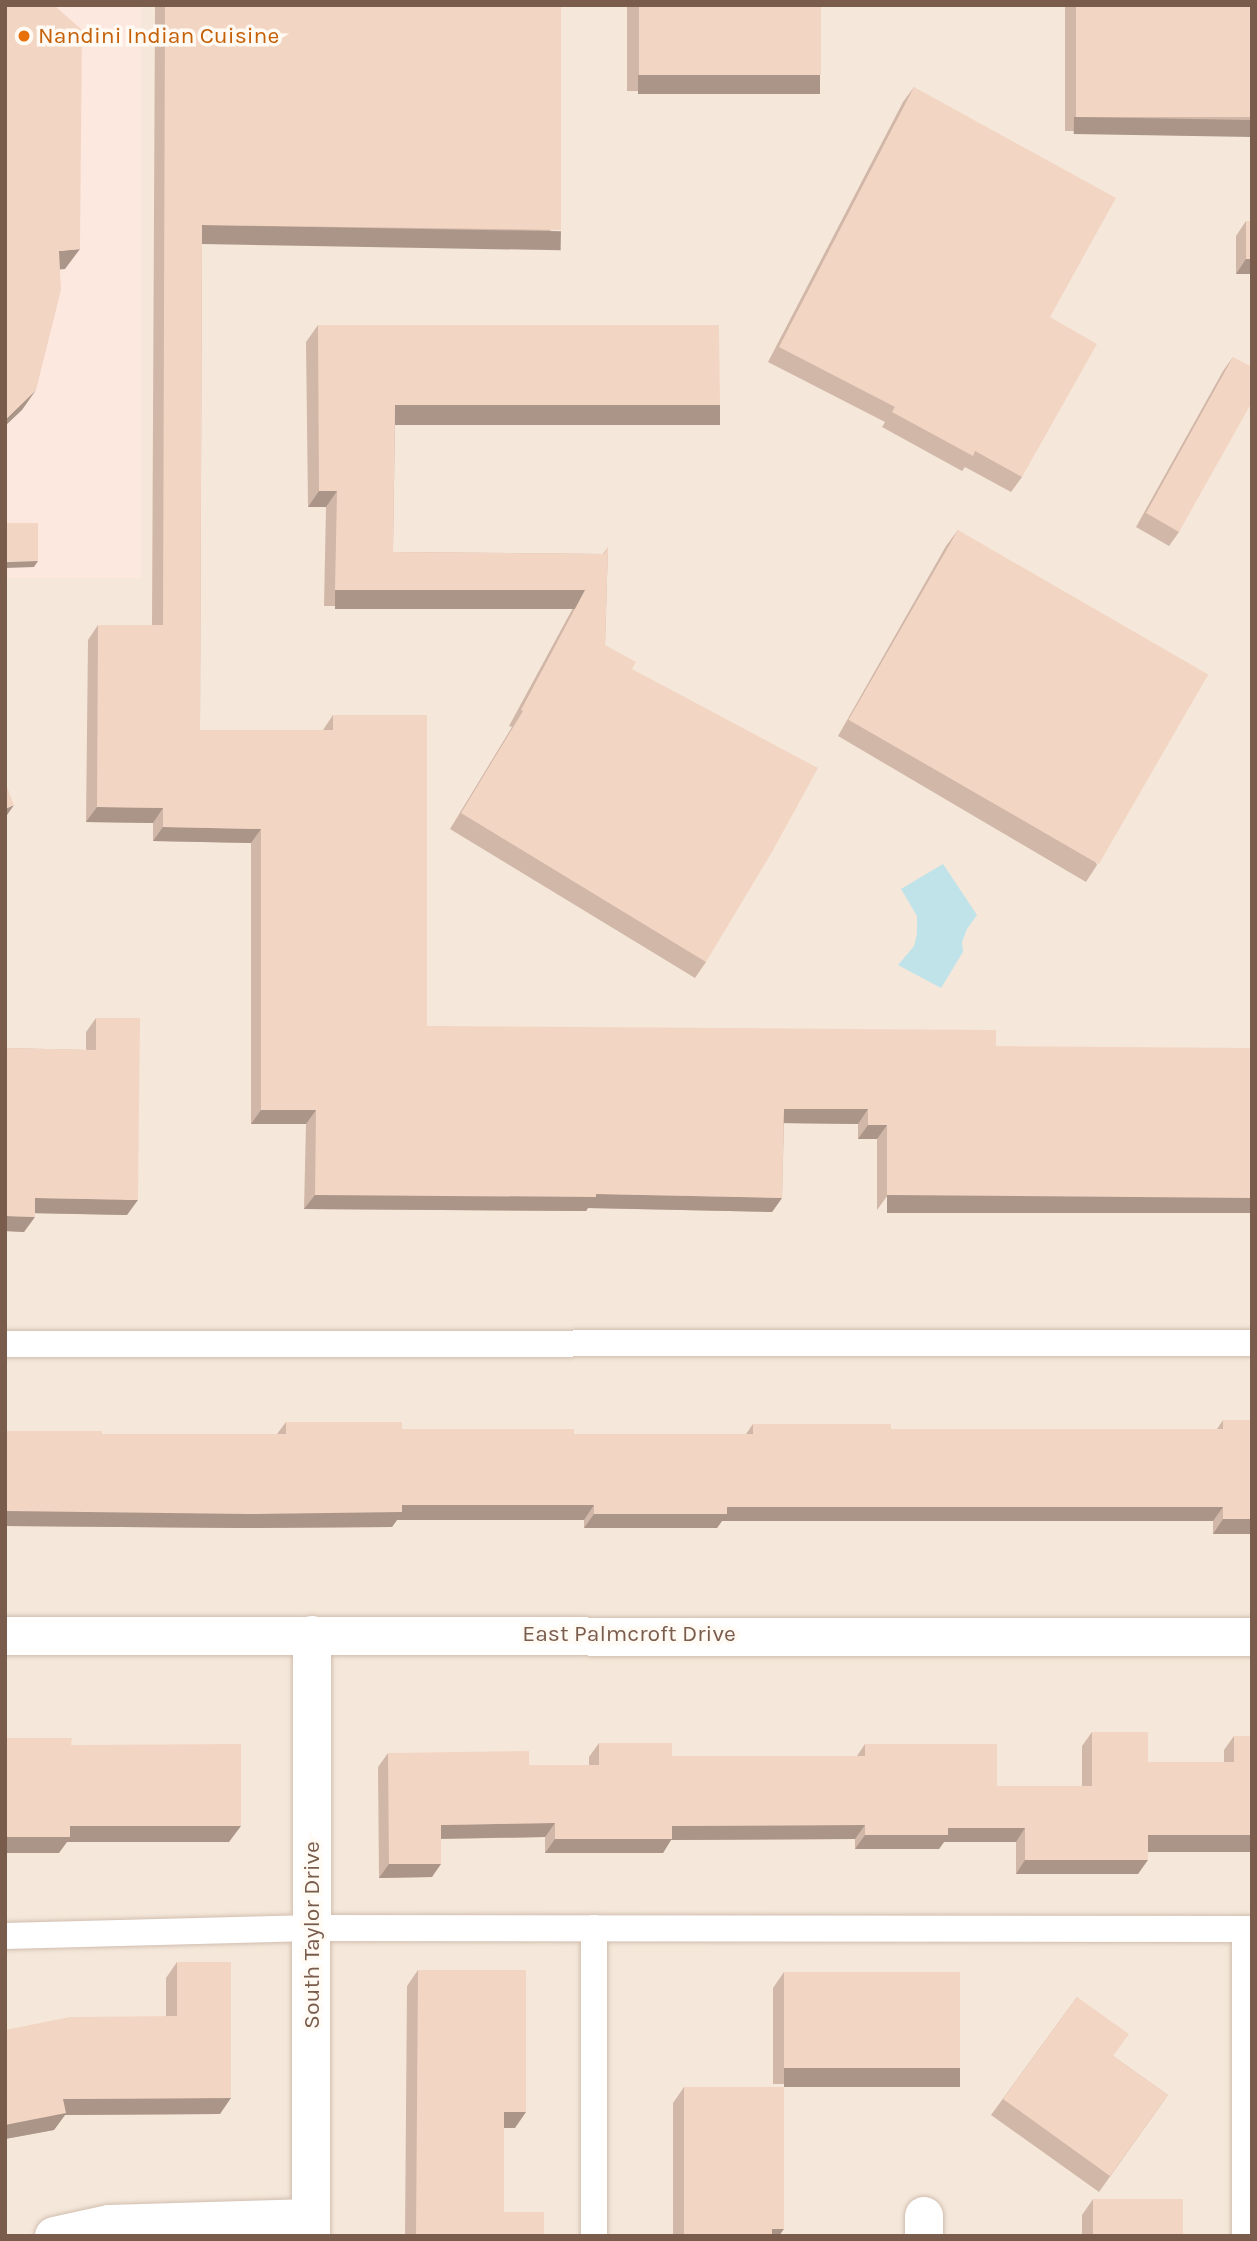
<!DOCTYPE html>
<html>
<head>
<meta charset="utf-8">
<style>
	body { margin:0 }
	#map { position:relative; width:1257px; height:2241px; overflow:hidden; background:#fdf6ec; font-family:Karla,sans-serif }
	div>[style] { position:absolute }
	.residential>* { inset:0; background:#f5e8da }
	.commercial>* { inset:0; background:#fde8e0; transform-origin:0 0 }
	.water>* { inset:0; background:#bfe3e8 }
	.roads { filter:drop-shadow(0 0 2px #d1beb0) drop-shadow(0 0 2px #d1beb0) }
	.lane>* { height:26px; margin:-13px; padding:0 13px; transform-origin:13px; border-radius:13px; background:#fff }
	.street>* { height:38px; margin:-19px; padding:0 19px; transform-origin:19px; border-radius:19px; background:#fff }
	.wall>* { inset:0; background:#d1b7a8; transform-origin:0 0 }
	.shaded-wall>* { inset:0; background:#aa9588; transform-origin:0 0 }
	.building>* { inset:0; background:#f3d5c3; transform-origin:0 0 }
	.dots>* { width:19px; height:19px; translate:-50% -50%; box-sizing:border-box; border:4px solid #fffaf3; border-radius:50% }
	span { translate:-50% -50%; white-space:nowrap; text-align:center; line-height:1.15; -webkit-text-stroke:7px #fffaf3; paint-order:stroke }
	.food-label { font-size:23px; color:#c56008 }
	.left { translate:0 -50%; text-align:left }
	.street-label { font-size:23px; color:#7a5c4d }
	.frame { position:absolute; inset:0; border:7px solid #7a5c4d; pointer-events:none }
</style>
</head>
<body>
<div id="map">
	<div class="residential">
		<i style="clip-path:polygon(141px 5px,1252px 5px,1252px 2236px,5px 2236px,5px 578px,140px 578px)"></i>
	</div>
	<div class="commercial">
		<i style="left:5px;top:5px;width:136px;height:573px"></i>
	</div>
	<div class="water">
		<i style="clip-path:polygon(943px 864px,977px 915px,967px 929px,962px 942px,963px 952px,941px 988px,898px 965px,914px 946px,917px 934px,917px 916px,901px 889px)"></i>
	</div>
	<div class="roads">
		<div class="lane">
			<i style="left:5px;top:1344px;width:1247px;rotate:-0.05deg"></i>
			<i style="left:1245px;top:1929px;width:307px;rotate:90deg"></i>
			<i style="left:5px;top:1936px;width:307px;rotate:-1.5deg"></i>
			<i style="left:312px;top:1928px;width:940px;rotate:0.06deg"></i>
			<i style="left:594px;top:2236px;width:308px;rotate:-90deg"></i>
		</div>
		<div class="street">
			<i style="left:5px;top:1636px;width:1247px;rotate:0.05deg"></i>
			<i style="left:924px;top:2216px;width:20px;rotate:90deg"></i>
			<i style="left:54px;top:2236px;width:56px;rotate:-12.3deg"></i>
			<i style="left:109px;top:2224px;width:202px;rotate:-1.7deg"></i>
			<i style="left:311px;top:2236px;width:601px;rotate:-89.9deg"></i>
		</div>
	</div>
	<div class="wall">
		<i style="clip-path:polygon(155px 5px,561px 5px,550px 244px,202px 240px,200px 730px,323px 730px,333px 715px,427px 1026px,996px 1046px,877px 1210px,877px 1139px,858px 1139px,858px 1124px,784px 1123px,782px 1198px,772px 1212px,588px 1208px,586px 1211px,304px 1209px,306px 1124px,251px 1124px,251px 843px,153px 841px,153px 823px,86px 822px,88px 640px,98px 625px,152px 625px)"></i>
		<i style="clip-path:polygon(627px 5px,821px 5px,820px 76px,809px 92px,627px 91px)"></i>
		<i style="left:1065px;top:5px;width:187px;height:126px"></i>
		<i style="clip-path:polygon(914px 87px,1050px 317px,1022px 477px,1011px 492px,965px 467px,962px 471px,882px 427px,885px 422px,768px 362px,903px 102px)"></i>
		<i style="clip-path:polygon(1246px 221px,1252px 274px,1236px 274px,1236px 236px)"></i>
		<i style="clip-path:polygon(318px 325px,708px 421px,395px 422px,393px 552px,603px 554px,608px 547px,605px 645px,632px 669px,706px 962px,695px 978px,450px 829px,512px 727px,509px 726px,574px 606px,324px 606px,326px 507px,308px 507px,306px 342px)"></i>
		<i style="clip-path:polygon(1233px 357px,1179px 532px,1169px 546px,1136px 527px,1223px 371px)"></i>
		<i style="clip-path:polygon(958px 530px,1097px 865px,1086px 882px,838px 736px,946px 546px)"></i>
		<i style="clip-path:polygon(96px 1018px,127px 1215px,35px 1213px,24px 1232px,5px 1231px,5px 1048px,86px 1050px,86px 1032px)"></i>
		<i style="clip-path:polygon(1223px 1420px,1252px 1534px,1213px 1534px,1213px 1521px,722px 1521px,717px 1528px,584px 1528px,584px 1520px,397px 1520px,392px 1527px,238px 1528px,5px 1526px,5px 1431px,102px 1434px,277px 1434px,286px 1422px,402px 1429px,574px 1434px,746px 1434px,753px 1424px,891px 1429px,1217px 1429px)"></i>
		<i style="clip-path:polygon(1092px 1732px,1148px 1762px,1224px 1762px,1224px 1750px,1234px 1736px,1252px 1849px,1148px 1849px,1138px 1874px,1016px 1874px,1016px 1842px,944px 1842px,939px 1849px,855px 1849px,855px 1839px,671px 1840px,663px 1853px,545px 1853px,545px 1837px,441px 1839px,432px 1877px,379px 1878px,378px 1767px,388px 1753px,529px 1765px,589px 1765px,589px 1757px,599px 1743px,672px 1756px,857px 1756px,865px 1744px,997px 1786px,1082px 1786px,1082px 1746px)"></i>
		<i style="clip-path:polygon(177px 1962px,220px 2114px,65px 2115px,54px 2130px,5px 2139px,166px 2016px,166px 1978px)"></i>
		<i style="clip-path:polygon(418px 1970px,515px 2128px,504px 2128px,504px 2212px,544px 2236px,405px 2236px,407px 1986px)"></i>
		<i style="clip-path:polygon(784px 1972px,949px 2084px,773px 2084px,773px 1988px)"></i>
		<i style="clip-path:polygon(1077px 1997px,1113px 2056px,1168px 2095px,1099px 2192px,991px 2115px)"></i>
		<i style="clip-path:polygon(684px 2087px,779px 2236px,673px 2236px,673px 2103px)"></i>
		<i style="clip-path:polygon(1093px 2199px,1183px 2236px,1082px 2236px,1082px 2215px)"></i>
	</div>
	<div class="shaded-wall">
		<i style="left:638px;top:75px;width:182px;height:19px"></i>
		<i style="left:1074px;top:117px;width:178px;height:17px;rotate:1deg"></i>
		<i style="left:202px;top:225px;width:359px;height:19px;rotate:1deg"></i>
		<i style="clip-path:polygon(80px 249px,65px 269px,45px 271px,59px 251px)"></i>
		<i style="clip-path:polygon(1246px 259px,1252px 259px,1252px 274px,1236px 274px)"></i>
		<i style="clip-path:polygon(36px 390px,22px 410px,5px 426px,5px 420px)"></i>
		<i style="left:395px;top:405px;width:325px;height:20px"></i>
		<i style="clip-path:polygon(319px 491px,337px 491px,326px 507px,308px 507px)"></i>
		<i style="clip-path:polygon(38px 561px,34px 567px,5px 568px,5px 562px)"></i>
		<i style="left:335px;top:590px;width:250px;height:19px"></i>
		<i style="clip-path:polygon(14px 805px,5px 818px,5px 809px)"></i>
		<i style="clip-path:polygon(97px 807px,163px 808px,153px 823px,86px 822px)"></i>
		<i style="clip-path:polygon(163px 827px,261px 829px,251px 843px,153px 841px)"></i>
		<i style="clip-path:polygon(784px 1109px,868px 1109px,858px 1124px,774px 1123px)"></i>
		<i style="clip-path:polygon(261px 1110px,316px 1110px,306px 1124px,251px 1124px)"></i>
		<i style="clip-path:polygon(868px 1125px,887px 1125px,877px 1139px,858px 1139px)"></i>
		<i style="clip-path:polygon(596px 1194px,782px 1198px,772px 1212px,588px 1208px,586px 1211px,304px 1209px,315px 1195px)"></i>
		<i style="left:887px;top:1195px;width:365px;height:18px"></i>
		<i style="clip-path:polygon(35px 1198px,138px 1200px,127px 1215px,25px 1213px)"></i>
		<i style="clip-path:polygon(5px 1216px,35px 1217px,24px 1232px,5px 1231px)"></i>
		<i style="clip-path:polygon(402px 1505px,594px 1505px,584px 1520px,397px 1520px,392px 1527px,238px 1528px,5px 1526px,5px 1511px)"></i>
		<i style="clip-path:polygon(727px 1507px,1223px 1507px,1213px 1521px,722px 1521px,717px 1528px,584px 1528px,594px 1514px)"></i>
		<i style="clip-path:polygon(1223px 1519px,1252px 1519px,1252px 1534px,1213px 1534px)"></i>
		<i style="clip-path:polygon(555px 1823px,545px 1837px,431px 1839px,441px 1825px)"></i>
		<i style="clip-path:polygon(865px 1825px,855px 1839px,671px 1840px,663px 1853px,545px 1853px,555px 1839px,672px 1826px)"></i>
		<i style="clip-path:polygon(70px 1826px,241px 1826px,229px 1842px,67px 1842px,59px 1853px,5px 1853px,5px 1837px)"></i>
		<i style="clip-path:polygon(948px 1828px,1025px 1828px,1016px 1842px,944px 1842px,939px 1849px,855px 1849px,865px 1835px)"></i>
		<i style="left:1148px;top:1835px;width:104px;height:17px"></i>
		<i style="clip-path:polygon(1025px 1860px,1148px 1860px,1138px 1874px,1016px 1874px)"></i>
		<i style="clip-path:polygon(389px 1864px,441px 1864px,432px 1877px,379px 1878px)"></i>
		<i style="left:784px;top:2068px;width:176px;height:19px"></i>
		<i style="clip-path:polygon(231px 2098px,220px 2114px,65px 2115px,54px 2130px,5px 2139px,5px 2125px,63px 2099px)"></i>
		<i style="clip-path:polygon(504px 2112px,526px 2112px,515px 2128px,492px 2128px)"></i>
		<i style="clip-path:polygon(772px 2229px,784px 2229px,779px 2236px,767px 2236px)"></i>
	</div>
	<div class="building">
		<i style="clip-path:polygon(5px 5px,54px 5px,82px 30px,80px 249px,59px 251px,61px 290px,36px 390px,5px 420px)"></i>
		<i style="clip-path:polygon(165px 5px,561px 5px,561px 230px,202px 225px,200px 730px,333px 730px,333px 715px,427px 715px,427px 1026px,996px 1030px,996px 1046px,1252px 1048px,1252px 1198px,887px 1195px,887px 1125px,868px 1125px,868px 1109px,784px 1109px,782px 1198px,596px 1194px,596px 1197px,315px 1195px,316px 1110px,261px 1110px,261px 829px,163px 827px,163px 808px,97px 807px,98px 625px,163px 625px)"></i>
		<i style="left:639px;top:5px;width:182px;height:70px"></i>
		<i style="left:1076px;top:5px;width:176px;height:112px"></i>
		<i style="clip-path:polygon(914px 87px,1116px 198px,1050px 317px,1097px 344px,1022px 477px,975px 451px,973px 456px,892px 412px,895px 407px,779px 347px)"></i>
		<i style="left:1246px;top:221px;width:6px;height:38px"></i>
		<i style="clip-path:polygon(318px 325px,719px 325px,720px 405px,395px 405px,393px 552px,604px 554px,608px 547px,605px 645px,636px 662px,632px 669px,818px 768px,772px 852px,706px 962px,461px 813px,523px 711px,521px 710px,585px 590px,335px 590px,337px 491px,319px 491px)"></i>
		<i style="clip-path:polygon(1233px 357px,1252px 367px,1252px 402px,1179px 532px,1146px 513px)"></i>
		<i style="left:38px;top:523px;width:38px;height:33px;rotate:90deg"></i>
		<i style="left:958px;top:530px;width:289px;height:219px;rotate:30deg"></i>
		<i style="clip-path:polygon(5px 782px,14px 805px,5px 809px)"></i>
		<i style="clip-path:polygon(96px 1018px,140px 1018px,138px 1200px,35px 1198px,35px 1217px,5px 1216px,5px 1048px,96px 1050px)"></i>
		<i style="clip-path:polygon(1223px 1420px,1252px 1420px,1252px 1519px,1223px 1519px,1223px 1507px,727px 1507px,727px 1514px,594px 1514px,594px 1505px,402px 1505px,402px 1512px,248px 1514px,5px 1511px,5px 1431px,102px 1431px,102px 1434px,286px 1434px,286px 1422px,402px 1422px,402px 1429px,574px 1429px,574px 1434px,753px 1434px,753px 1424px,891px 1424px,891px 1429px,1223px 1429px)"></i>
		<i style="clip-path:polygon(1092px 1732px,1148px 1732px,1148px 1762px,1234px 1762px,1234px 1736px,1252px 1736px,1252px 1835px,1148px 1835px,1148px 1860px,1025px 1860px,1025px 1828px,948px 1828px,948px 1835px,865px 1835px,865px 1825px,672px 1826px,672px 1839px,555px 1839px,555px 1823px,441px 1825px,441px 1864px,389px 1864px,388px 1753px,529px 1751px,529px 1765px,599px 1765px,599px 1743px,672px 1743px,672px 1756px,865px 1756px,865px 1744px,997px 1744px,997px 1786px,1092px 1786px)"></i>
		<i style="clip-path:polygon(5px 1738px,72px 1738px,71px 1745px,241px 1744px,241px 1826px,70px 1826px,70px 1837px,5px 1837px)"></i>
		<i style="clip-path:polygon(177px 1962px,231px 1962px,231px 2098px,63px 2099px,66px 2113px,5px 2125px,5px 2030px,70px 2017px,177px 2016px)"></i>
		<i style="clip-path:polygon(418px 1970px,526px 1970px,526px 2112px,504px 2112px,504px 2212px,544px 2212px,544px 2236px,416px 2236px)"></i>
		<i style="left:784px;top:1972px;width:176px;height:96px"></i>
		<i style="clip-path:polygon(1077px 1997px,1129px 2034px,1113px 2056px,1168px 2095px,1110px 2176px,1003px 2099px)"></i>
		<i style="clip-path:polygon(684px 2087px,784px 2087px,784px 2229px,772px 2229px,772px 2236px,684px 2236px)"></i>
		<i style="left:1093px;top:2199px;width:90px;height:37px"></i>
	</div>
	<div class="dots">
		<i style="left:24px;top:36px;background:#e8710a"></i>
	</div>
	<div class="food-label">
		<span class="left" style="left:38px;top:36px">Nandini Indian Cuisine</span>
	</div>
	<div class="street-label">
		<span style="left:629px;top:1634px">East Palmcroft Drive</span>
		<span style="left:312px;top:1935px;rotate:-90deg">South Taylor Drive</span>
	</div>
	<div class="frame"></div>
</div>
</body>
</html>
